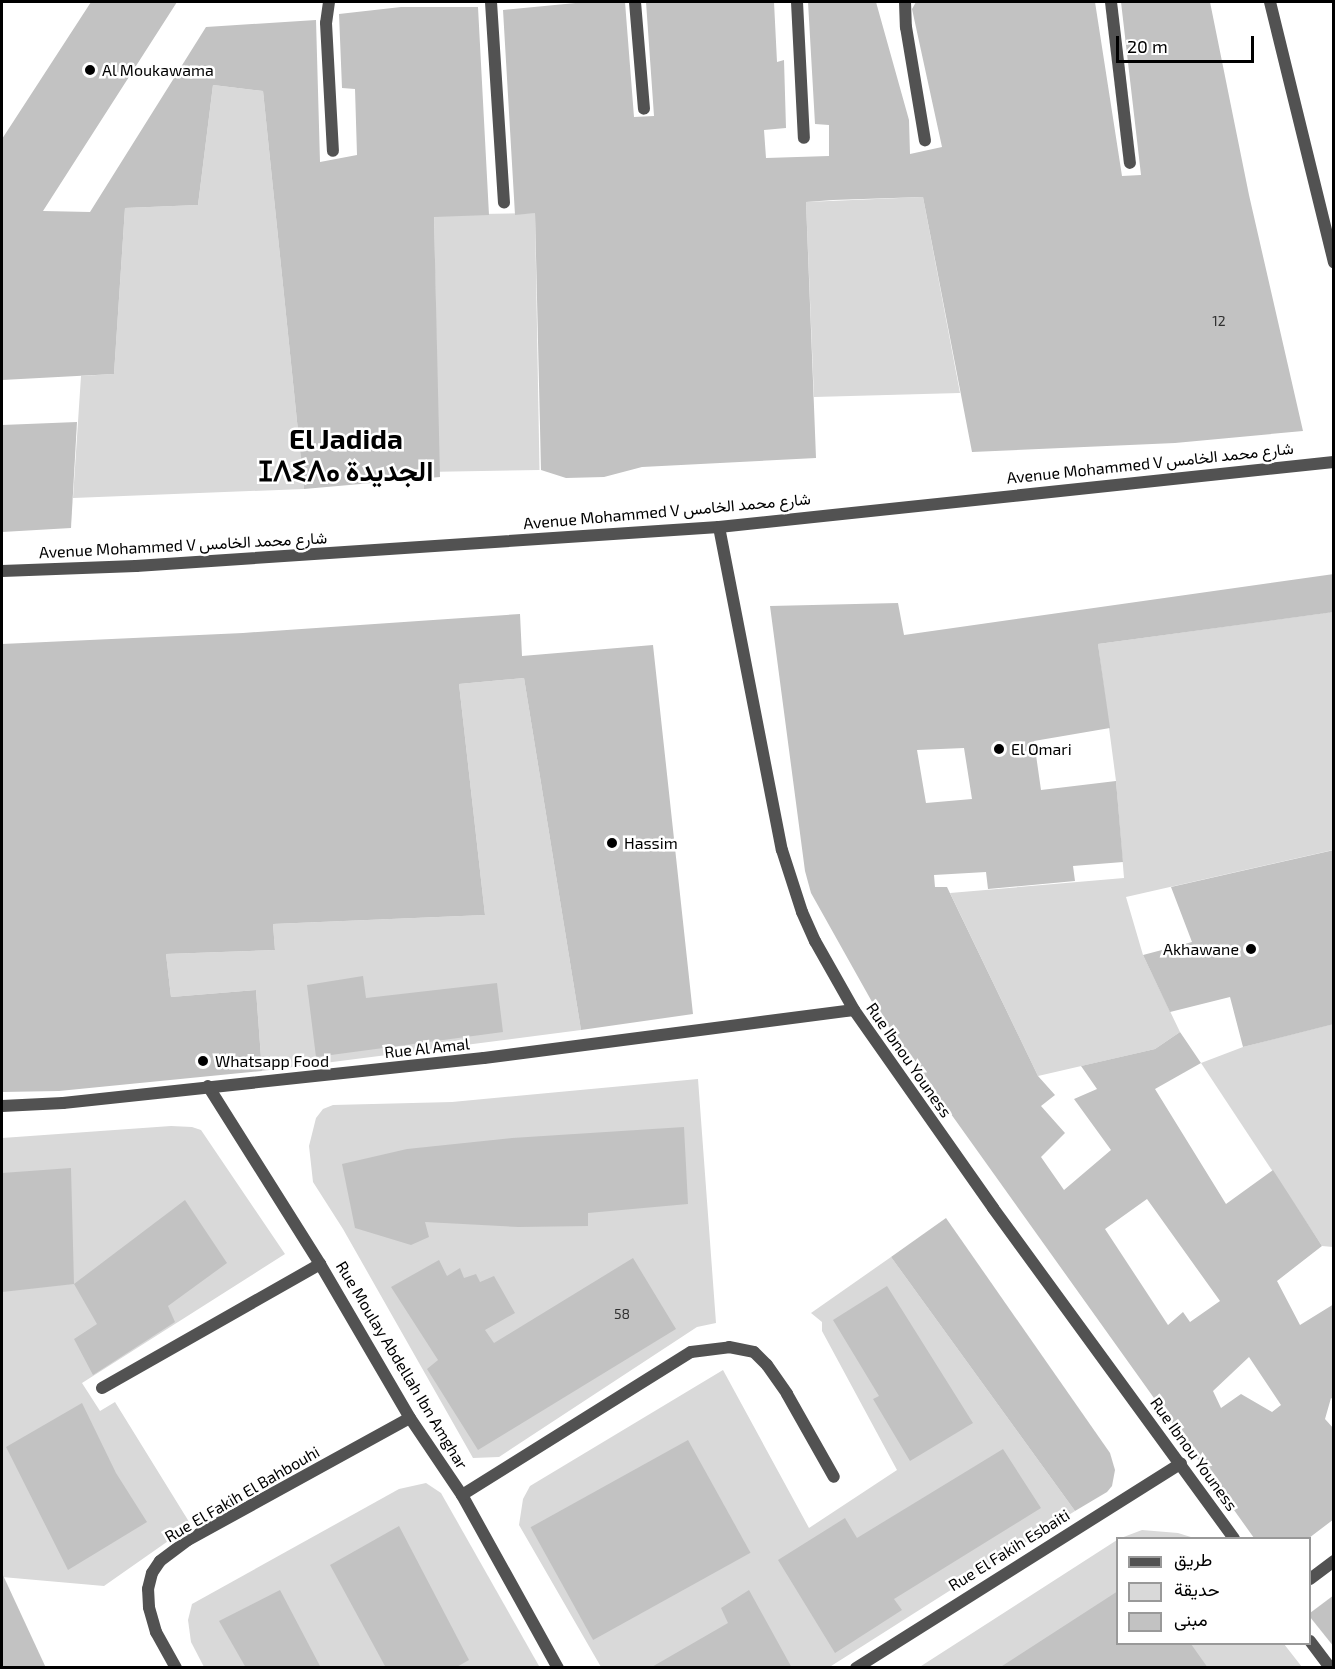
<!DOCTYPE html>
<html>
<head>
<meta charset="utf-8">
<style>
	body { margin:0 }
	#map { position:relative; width:1335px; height:1669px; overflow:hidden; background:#fff; font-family:"Exo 2",Vazirmatn,"Noto Sans Tifinagh",sans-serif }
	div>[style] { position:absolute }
	.green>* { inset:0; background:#d9d9d9; transform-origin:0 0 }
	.building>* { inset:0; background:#c2c2c2; transform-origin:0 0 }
	.service>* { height:12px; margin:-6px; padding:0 6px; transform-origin:6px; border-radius:6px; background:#525252 }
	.minor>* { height:12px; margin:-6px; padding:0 6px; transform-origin:6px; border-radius:6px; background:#525252 }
	.tertiary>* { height:12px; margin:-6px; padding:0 6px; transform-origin:6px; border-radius:6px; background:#525252 }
	.dots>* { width:16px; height:16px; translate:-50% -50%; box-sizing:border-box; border:3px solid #fff; border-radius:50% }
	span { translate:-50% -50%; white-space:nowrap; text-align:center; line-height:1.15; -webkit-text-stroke:5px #fff; paint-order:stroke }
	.number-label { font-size:14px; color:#303030 }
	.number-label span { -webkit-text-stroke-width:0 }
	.poi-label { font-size:16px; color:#000 }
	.left { translate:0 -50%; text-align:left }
	.right { translate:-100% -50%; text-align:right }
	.street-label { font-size:16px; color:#000 }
	.town-label { font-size:28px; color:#000; font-weight:700 }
	.frame { position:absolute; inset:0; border:3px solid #000; pointer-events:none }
	.legend { position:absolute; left:1116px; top:1537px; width:195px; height:108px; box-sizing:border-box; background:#fff; border:2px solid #999; margin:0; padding:8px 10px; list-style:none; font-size:18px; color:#000 }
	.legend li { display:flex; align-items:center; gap:12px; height:30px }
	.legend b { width:30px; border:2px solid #999 }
	.scale { position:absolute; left:1116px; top:36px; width:138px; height:27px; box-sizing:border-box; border:3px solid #000; border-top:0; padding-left:8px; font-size:18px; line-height:21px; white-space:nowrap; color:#000; -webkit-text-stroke:4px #fff; paint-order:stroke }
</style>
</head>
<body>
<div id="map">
	<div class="green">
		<i style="clip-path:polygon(213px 85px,263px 91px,304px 489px,73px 498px,81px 376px,114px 374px,125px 208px,198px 205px)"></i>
		<i style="clip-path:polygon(923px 197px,960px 393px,814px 397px,806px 202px)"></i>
		<i style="left:535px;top:213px;width:257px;height:101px;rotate:89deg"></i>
		<i style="clip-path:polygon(1333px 612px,1333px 850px,1126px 897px,1143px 955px,1180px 1032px,1155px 1049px,1038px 1076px,950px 893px,1124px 878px,1116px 781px,1098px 644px)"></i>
		<i style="clip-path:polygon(524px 678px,581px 1030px,262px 1071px,256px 990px,171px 997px,166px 954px,275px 950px,273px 924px,485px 915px,459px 684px)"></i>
		<i style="clip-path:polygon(1333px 1024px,1333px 1247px,1322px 1246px,1201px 1063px,1243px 1047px)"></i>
		<i style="clip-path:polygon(698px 1079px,716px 1323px,697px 1327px,499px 1457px,473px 1458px,343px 1229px,313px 1182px,309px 1146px,316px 1118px,323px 1109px,333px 1105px,452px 1102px)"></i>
		<i style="clip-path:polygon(171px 1126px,192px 1127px,201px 1130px,285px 1254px,82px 1383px,100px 1411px,115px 1402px,191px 1525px,104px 1586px,2px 1577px,2px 1138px)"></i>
		<i style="clip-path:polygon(891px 1257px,1075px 1511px,828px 1668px,601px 1667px,519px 1525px,523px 1499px,530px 1486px,723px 1370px,809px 1528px,897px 1470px,822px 1331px,822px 1322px,811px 1313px)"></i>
		<i style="clip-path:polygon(426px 1483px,441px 1493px,539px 1666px,204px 1667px,191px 1642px,188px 1620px,192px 1604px,399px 1489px)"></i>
		<i style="clip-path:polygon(1142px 1530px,1178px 1533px,1194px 1538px,1121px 1538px)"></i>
		<i style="clip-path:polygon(1117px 1540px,1118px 1644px,1284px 1644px,1302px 1667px,918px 1668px)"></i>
	</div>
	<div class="building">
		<i style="clip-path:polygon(91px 2px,177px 2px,43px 211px,90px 212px,206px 27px,316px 20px,320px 162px,357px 155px,355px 89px,342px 88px,339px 14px,401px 7px,478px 7px,489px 215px,434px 217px,440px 477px,304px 489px,263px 91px,213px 85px,198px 205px,125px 208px,114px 374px,2px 380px,2px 139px)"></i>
		<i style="clip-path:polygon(586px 2px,625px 2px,634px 117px,654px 116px,646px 2px,774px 2px,777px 62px,784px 60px,786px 128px,764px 130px,766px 158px,829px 156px,829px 125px,815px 124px,808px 2px,876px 2px,909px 120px,910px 154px,942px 147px,912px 9px,916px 2px,1095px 2px,1122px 176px,1141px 175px,1121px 2px,1210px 2px,1249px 195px,1303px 431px,1175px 443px,972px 452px,923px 197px,833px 200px,806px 202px,816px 458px,642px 467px,604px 477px,566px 478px,541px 470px,535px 213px,515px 215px,503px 10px)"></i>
		<i style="clip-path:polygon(77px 422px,71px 528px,2px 532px,2px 425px)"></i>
		<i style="clip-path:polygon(evenodd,1334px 574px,1334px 612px,1098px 644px,1110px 728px,1034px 741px,1041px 790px,1116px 781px,1123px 862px,1073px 866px,1075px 881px,988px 889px,986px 872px,934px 875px,935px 887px,947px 887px,1038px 1076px,1055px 1095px,1041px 1106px,1065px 1133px,1041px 1157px,1064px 1190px,1111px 1150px,1074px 1099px,1097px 1089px,1081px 1066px,1155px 1049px,1180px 1032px,1201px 1063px,1155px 1089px,1226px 1204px,1273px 1170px,1322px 1246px,1277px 1281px,1300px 1325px,1334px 1304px,1334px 1400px,1331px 1398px,1325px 1419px,1334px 1429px,1334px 1519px,1309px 1538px,1254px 1538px,876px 1009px,811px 893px,805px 871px,770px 606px,898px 603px,904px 635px,1334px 574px,964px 748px,972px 799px,926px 803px,917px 750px,964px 748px,1334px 574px,1147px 1199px,1220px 1301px,1190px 1322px,1183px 1312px,1168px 1325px,1105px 1229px,1147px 1199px,1334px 574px,1249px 1357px,1281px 1405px,1272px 1412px,1241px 1394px,1221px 1408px,1213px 1391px,1249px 1357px)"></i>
		<i style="clip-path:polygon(520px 614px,522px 656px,653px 645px,693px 1014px,581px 1030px,524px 678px,459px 684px,485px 915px,273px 924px,275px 950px,166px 954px,171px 997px,256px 990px,262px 1071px,59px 1091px,2px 1092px,2px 644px,243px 633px)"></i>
		<i style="clip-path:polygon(1334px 850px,1334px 1024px,1243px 1047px,1230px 997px,1170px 1012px,1143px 955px,1192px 942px,1171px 887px)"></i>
		<i style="clip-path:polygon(363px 976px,366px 998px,497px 983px,503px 1032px,316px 1057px,307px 985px)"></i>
		<i style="clip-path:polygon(684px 1127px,688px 1204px,588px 1213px,588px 1226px,518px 1227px,425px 1222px,429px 1237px,411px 1245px,355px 1228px,342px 1164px,407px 1149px,512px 1138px)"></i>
		<i style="clip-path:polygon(71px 1168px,74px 1284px,185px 1200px,227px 1263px,168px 1306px,175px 1322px,93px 1375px,74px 1339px,97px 1324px,74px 1284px,2px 1292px,2px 1173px)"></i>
		<i style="clip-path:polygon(946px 1218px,1110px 1453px,1115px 1470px,1112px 1486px,1107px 1492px,1075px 1511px,891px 1257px)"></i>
		<i style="clip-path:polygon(633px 1258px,676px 1329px,478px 1450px,427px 1369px,438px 1360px,391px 1287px,439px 1260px,447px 1276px,460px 1268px,464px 1278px,476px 1274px,480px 1282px,494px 1276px,515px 1313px,485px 1330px,494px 1343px)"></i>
		<i style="clip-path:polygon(887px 1286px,973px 1423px,910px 1461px,873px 1399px,879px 1396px,833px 1320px)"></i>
		<i style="clip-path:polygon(82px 1403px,116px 1473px,147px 1522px,68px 1570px,6px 1447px)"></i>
		<i style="left:688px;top:1440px;width:129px;height:180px;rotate:61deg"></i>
		<i style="clip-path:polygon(1003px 1449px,1041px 1508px,894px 1599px,902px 1610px,835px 1653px,778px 1560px,845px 1518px,857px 1538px)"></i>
		<i style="clip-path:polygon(399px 1526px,469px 1660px,455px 1668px,386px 1668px,330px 1565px)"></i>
		<i style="clip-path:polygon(2px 1573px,46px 1668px,2px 1668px)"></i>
		<i style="clip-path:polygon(280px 1590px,320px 1666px,321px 1668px,246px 1668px,219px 1621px)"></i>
		<i style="clip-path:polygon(749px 1590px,792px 1668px,650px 1668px,728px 1623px,721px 1608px)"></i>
		<i style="clip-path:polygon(1118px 1591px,1118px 1644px,1191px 1644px,1208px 1668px,999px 1668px)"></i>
		<i style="clip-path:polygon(1334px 1595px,1334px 1647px,1310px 1617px,1310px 1613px)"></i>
	</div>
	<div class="service">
		<i style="left:329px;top:2px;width:21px;rotate:98deg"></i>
		<i style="left:326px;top:23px;width:128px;rotate:86.9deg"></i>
		<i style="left:491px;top:2px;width:201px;rotate:86.3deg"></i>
		<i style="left:635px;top:2px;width:107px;rotate:85.2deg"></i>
		<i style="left:797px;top:2px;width:136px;rotate:87.1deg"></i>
		<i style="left:905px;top:2px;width:25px;rotate:88deg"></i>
		<i style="left:906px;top:27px;width:115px;rotate:80.5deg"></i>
		<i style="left:1111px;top:2px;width:162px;rotate:83.3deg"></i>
	</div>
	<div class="minor">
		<i style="left:1270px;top:2px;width:268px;rotate:76.2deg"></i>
		<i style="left:719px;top:527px;width:329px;rotate:79deg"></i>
		<i style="left:782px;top:850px;width:65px;rotate:72.1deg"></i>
		<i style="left:802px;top:912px;width:32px;rotate:66deg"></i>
		<i style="left:815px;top:941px;width:79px;rotate:60.5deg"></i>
		<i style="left:854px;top:1010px;width:242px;rotate:54.9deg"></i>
		<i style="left:993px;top:1208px;width:409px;rotate:53.9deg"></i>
		<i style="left:208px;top:1086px;width:210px;rotate:57.8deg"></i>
		<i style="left:320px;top:1264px;width:178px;rotate:59.7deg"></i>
		<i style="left:410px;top:1418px;width:93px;rotate:56deg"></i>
		<i style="left:462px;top:1495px;width:198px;rotate:61deg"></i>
		<i style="left:2px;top:1106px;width:61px;rotate:-2.8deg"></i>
		<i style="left:63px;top:1103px;width:423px;rotate:-6.1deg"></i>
		<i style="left:484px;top:1058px;width:373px;rotate:-7.4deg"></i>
		<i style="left:102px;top:1388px;width:251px;rotate:-29.6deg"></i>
		<i style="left:462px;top:1495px;width:270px;rotate:-32deg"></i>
		<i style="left:691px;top:1352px;width:38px;rotate:-7deg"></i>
		<i style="left:729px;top:1347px;width:25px;rotate:11deg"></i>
		<i style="left:754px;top:1352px;width:18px;rotate:45deg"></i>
		<i style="left:767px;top:1365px;width:35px;rotate:55deg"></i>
		<i style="left:787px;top:1394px;width:95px;rotate:60.5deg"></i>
		<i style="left:1310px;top:1579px;width:30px;rotate:-37deg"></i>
		<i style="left:1310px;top:1641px;width:34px;rotate:53deg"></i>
		<i style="left:176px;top:1668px;width:41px;rotate:-119.1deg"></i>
		<i style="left:156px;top:1632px;width:26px;rotate:-106deg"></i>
		<i style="left:149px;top:1607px;width:18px;rotate:-93deg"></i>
		<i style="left:148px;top:1589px;width:16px;rotate:-76deg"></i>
		<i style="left:152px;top:1573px;width:14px;rotate:-56deg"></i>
		<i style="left:160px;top:1561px;width:35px;rotate:-37deg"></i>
		<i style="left:188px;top:1540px;width:253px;rotate:-28.8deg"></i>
		<i style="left:856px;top:1668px;width:384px;rotate:-32.2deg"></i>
	</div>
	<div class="tertiary">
		<i style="left:2px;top:571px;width:134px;rotate:-2.1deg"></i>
		<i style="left:136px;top:566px;width:584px;rotate:-3.83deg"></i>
		<i style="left:719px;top:527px;width:618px;rotate:-6.03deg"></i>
	</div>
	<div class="dots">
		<i style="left:90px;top:70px;background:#000"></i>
		<i style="left:999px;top:749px;background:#000"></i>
		<i style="left:612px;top:843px;background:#000"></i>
		<i style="left:1251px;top:949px;background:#000"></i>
		<i style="left:203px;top:1061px;background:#000"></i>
	</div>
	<div class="number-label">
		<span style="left:1219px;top:321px">12</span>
		<span style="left:622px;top:1314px">58</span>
	</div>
	<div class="poi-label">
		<span class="left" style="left:102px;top:70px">Al Moukawama</span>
		<span class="left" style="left:1011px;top:749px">El Omari</span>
		<span class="left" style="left:624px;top:843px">Hassim</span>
		<span class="right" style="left:1239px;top:949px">Akhawane</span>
		<span class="left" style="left:215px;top:1061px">Whatsapp Food</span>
	</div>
	<div class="street-label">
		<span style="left:1150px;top:463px;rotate:-6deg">Avenue Mohammed V شارع محمد الخامس</span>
		<span style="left:667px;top:511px;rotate:-5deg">Avenue Mohammed V شارع محمد الخامس</span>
		<span style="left:183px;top:545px;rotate:-3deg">Avenue Mohammed V شارع محمد الخامس</span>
		<span style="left:427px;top:1048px;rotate:-6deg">Rue Al Amal</span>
		<span style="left:909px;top:1060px;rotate:55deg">Rue Ibnou Youness</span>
		<span style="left:402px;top:1365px;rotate:59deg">Rue Moulay Abdellah Ibn Amghar</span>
		<span style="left:1194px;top:1454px;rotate:54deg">Rue Ibnou Youness</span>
		<span style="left:242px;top:1494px;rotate:-30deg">Rue El Fakih El Bahbouhi</span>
		<span style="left:1009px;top:1550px;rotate:-32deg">Rue El Fakih Esbaiti</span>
	</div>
	<div class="town-label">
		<span style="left:346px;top:454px">El Jadida<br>ⵊⴷⵉⴷⴰ الجديدة</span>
	</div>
	<div class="frame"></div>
	<ul class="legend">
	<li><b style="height:8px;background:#525252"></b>طريق</li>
	<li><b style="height:16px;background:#d9d9d9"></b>حديقة</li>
	<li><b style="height:16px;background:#c2c2c2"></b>مبنى</li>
	</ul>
	<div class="scale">20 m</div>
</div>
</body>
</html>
